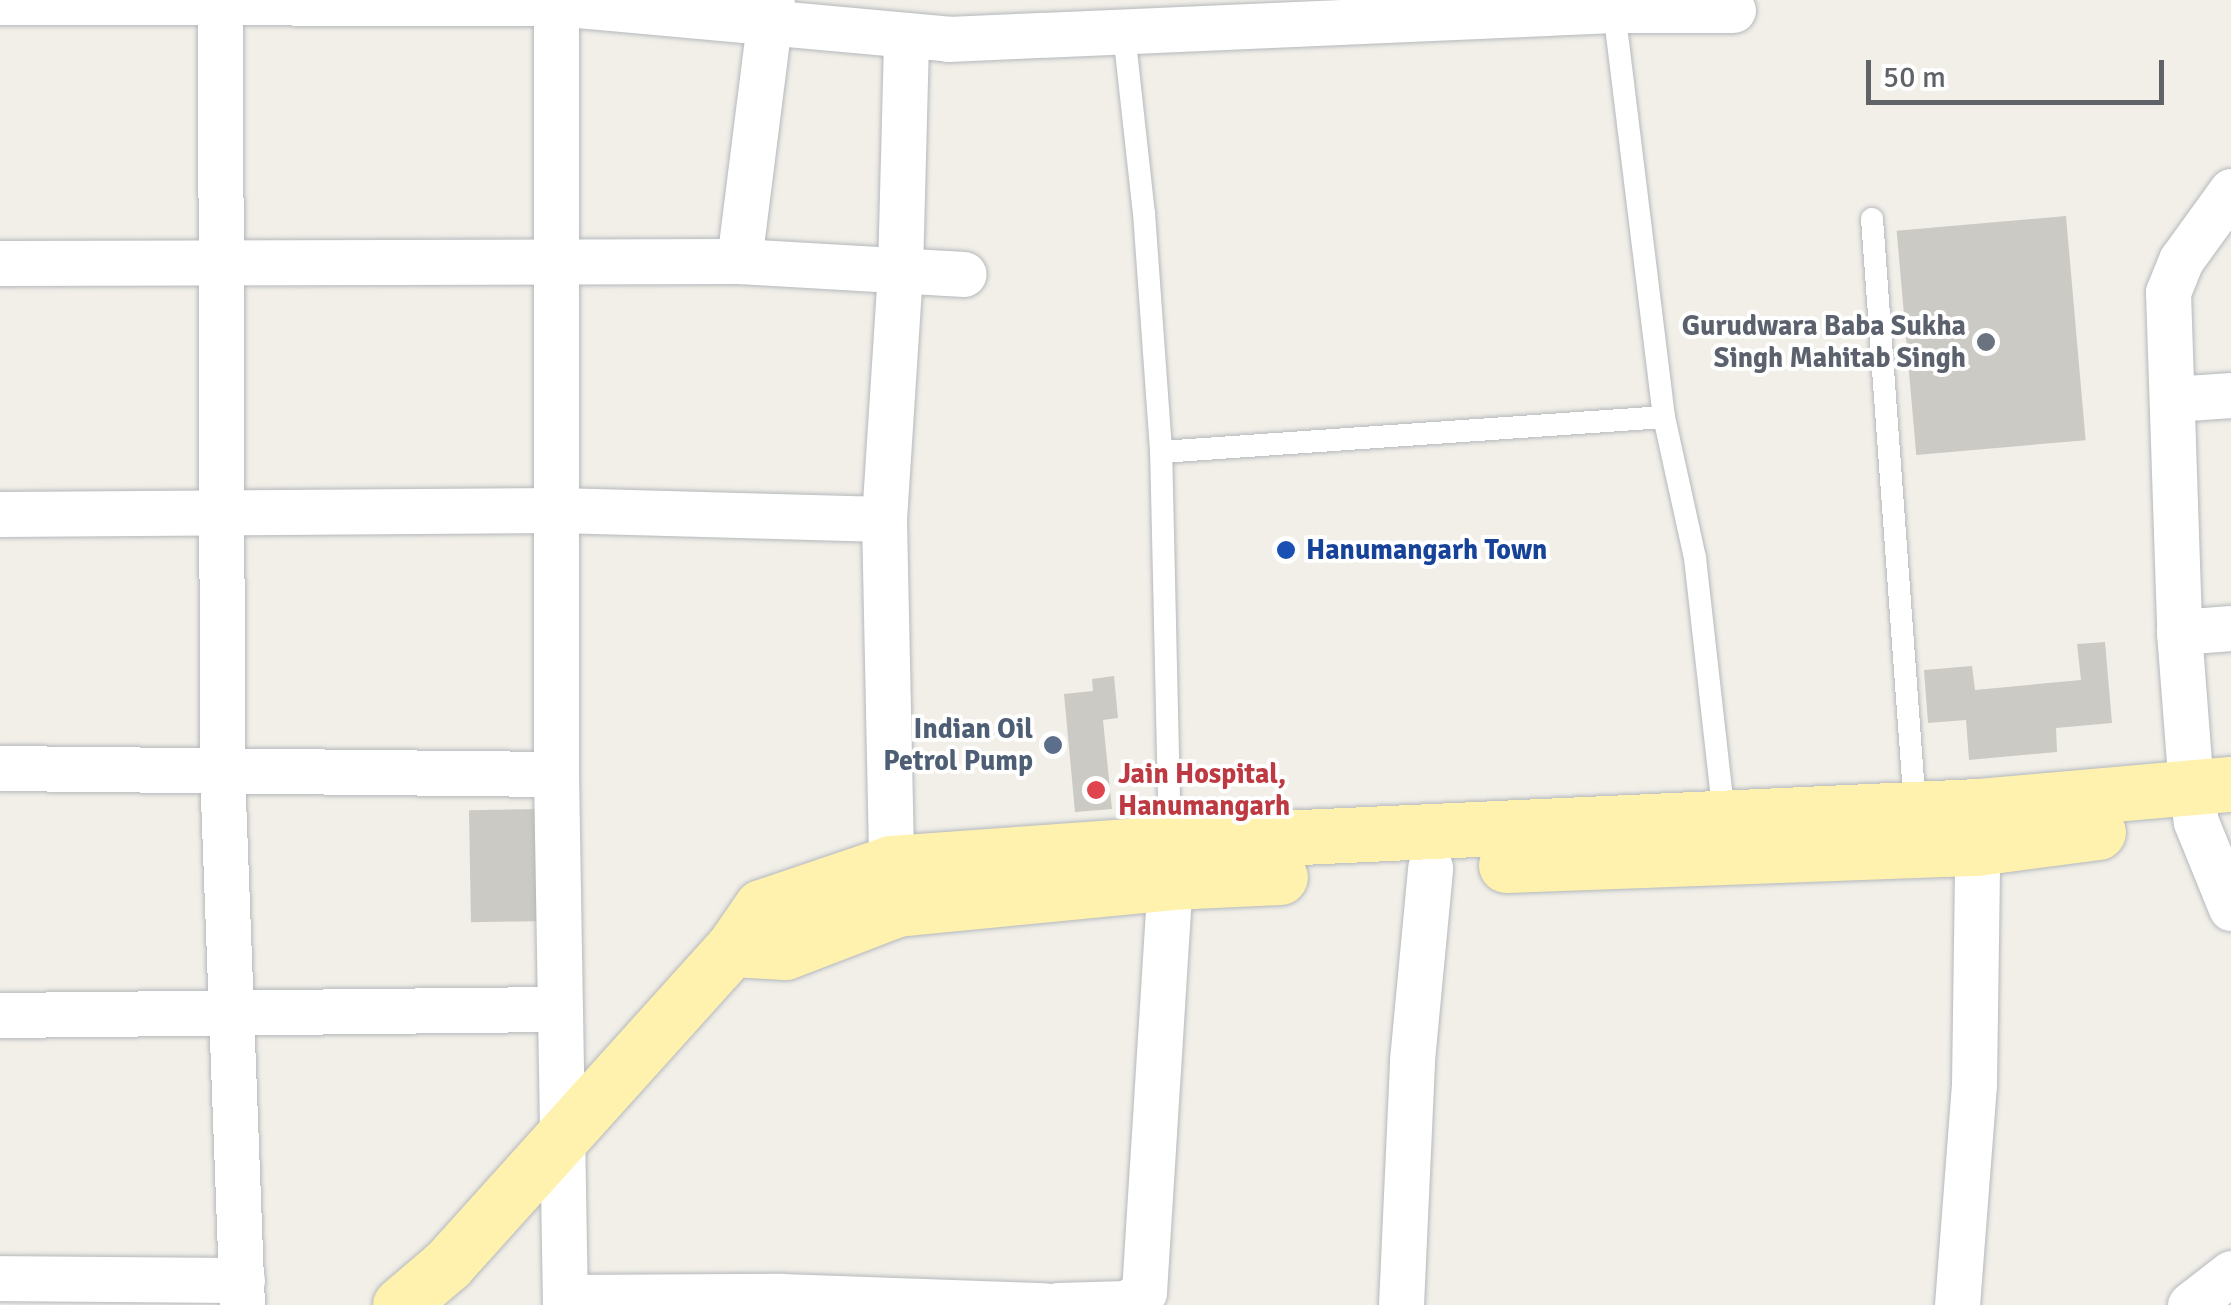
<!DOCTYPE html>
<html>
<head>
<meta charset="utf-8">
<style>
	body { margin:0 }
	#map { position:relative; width:2231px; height:1305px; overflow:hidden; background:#f1efe8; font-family:Signika,sans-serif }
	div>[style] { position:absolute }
	.building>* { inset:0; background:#cccac5; transform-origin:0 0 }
	.roads { filter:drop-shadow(0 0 2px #b5b8bc) drop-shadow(0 0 2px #b5b8bc) }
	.service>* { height:22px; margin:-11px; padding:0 11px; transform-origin:11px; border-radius:11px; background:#fff }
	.minor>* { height:45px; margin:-22.5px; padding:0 22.5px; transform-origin:22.5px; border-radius:22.5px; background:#fff }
	.primary>* { height:55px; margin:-27.5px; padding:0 27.5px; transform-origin:27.5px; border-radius:27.5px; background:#fff2af }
	.dots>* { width:28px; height:28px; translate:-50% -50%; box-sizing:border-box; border:5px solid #fff; border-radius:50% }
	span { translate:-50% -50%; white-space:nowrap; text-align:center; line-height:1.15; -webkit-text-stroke:8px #fff; paint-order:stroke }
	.worship-label { font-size:28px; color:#5b616d; font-weight:700 }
	.right { translate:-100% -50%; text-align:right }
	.transit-label { font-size:28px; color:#164399; font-weight:700 }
	.left { translate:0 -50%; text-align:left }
	.service-label { font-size:28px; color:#4e5e75; font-weight:700 }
	.health-label { font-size:28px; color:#be3a42; font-weight:700 }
	.scale { position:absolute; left:1866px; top:60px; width:298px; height:45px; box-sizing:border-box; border:5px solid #5f6368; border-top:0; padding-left:12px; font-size:30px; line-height:35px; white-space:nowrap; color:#5f6368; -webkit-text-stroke:8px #fff; paint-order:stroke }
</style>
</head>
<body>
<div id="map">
	<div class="building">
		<i style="left:2066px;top:216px;width:225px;height:170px;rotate:85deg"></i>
		<i style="clip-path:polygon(2105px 642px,2112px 723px,2056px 728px,2057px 752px,1969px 760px,1966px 720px,1928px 723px,1924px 670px,1972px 666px,1975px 690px,2081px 680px,2077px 644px)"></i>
		<i style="clip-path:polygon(1114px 676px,1118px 718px,1103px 720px,1112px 809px,1075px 812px,1064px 694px,1093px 691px,1092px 679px)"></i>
		<i style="left:543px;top:809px;width:112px;height:74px;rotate:89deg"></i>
	</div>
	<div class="roads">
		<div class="service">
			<i style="left:1614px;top:10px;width:410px;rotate:83deg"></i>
			<i style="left:1124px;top:33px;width:181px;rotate:83.7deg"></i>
			<i style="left:1144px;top:213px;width:240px;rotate:85.9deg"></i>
			<i style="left:1872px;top:219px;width:591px;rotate:85.82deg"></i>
			<i style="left:1170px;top:843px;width:391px;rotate:-91.3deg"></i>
			<i style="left:1161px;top:452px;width:504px;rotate:-3.98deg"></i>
			<i style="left:1664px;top:417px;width:144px;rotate:77.6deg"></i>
			<i style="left:1695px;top:558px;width:259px;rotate:83.6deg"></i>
		</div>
		<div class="minor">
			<i style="left:220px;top:0;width:771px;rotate:89.85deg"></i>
			<i style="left:222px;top:771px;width:534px;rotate:87.86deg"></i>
			<i style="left:556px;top:0;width:774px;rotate:90deg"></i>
			<i style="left:556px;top:774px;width:531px;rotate:89.03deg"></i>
			<i style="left:0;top:2px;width:556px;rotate:0.1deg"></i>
			<i style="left:556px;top:3px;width:394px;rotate:5.2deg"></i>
			<i style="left:948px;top:39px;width:667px;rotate:-2.49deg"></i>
			<i style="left:1614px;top:10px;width:119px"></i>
			<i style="left:2231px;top:191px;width:85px;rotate:125.9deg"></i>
			<i style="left:2181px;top:260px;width:35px;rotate:112deg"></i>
			<i style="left:2168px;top:292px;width:340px;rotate:88.1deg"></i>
			<i style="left:2179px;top:632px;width:155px;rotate:85.6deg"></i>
			<i style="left:2191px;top:787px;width:35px;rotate:82deg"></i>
			<i style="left:2196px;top:822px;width:93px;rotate:67.9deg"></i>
			<i style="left:739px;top:261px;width:263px;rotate:-82.8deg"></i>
			<i style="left:0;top:263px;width:739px;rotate:-0.16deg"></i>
			<i style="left:739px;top:261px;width:225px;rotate:3.3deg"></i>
			<i style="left:2173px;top:399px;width:58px;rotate:-3.9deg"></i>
			<i style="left:0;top:514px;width:558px;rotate:-0.41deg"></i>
			<i style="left:558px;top:510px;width:326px;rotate:1.6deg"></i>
			<i style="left:884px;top:519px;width:344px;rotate:88.8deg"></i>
			<i style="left:884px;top:519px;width:249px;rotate:-86.3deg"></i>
			<i style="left:900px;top:271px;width:236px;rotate:-88.5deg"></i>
			<i style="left:2179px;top:632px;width:52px;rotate:-4.4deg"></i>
			<i style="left:0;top:768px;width:556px;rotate:0.62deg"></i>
			<i style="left:0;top:1015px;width:558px;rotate:-0.62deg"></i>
			<i style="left:0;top:1278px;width:242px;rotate:0.5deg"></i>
			<i style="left:565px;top:1297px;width:216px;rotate:-0.3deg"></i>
			<i style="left:781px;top:1296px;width:263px;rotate:2deg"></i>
			<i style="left:1057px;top:1305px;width:69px;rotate:-1.7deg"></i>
			<i style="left:1126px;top:1303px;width:21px;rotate:-31deg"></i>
			<i style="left:1144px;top:1292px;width:411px;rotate:-86.4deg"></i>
			<i style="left:1401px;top:1305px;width:245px;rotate:-87.4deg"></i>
			<i style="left:1412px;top:1060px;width:193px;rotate:-84.6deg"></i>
			<i style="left:1957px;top:1305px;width:222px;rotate:-85.6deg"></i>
			<i style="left:1974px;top:1084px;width:271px;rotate:-89.2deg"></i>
			<i style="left:2190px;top:1305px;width:52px;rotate:-38deg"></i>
		</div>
		<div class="primary">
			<i style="left:1506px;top:865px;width:471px;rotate:-2.1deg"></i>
			<i style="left:1977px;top:848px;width:122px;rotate:-7.5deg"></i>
			<i style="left:732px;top:949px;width:53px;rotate:3.2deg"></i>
			<i style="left:785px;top:952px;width:120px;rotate:-21deg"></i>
			<i style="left:897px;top:909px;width:274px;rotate:-5.6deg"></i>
			<i style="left:1170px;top:882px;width:110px;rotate:-2.6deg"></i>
			<i style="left:400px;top:1305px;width:63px;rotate:-40.5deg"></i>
			<i style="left:448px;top:1264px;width:424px;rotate:-48deg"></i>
			<i style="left:732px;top:949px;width:51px;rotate:-55.4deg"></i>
			<i style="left:761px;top:907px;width:137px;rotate:-18.7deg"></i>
			<i style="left:891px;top:863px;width:280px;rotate:-4.1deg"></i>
			<i style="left:1170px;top:843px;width:809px;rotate:-2.62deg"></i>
			<i style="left:1978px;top:806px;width:254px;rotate:-5deg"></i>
		</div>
	</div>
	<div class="dots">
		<i style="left:1986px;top:342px;background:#6b7280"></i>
		<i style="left:1286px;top:550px;background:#1a4fb4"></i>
		<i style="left:1053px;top:745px;background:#5c6f8a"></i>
		<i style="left:1096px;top:790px;background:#e0444e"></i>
	</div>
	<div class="worship-label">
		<span class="right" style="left:1966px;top:342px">Gurudwara Baba Sukha<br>Singh Mahitab Singh</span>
	</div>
	<div class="transit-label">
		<span class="left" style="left:1306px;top:550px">Hanumangarh Town</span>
	</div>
	<div class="service-label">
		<span class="right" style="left:1033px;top:745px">Indian Oil<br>Petrol Pump</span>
	</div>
	<div class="health-label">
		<span class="left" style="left:1118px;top:790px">Jain Hospital,<br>Hanumangarh</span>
	</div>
	<div class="scale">50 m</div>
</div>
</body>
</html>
